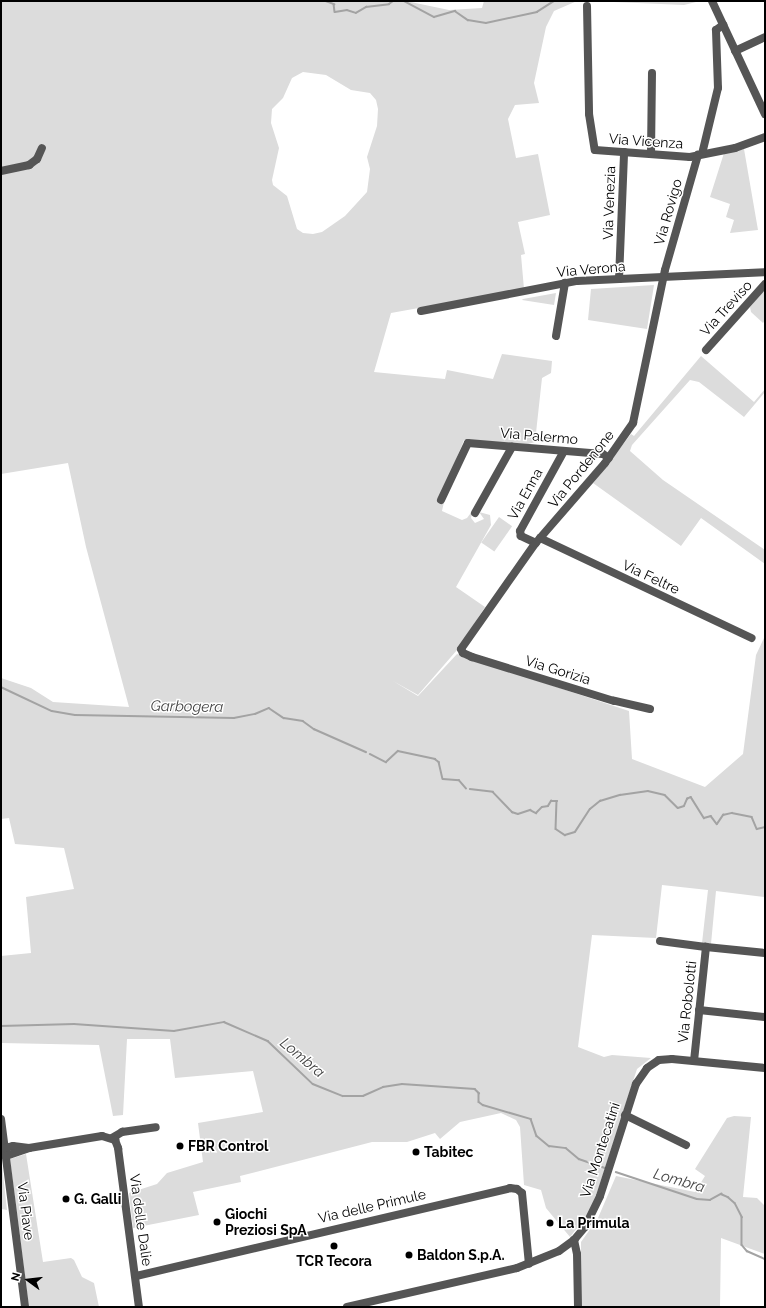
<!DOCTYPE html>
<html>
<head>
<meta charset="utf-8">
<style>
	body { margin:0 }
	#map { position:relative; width:766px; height:1308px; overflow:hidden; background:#fff; font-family:Raleway,sans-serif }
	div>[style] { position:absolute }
	.green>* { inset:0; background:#dcdcdc; transform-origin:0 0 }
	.stream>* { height:1.5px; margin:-0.75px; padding:0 0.75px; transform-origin:0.75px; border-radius:0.75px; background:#a3a3a3 }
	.minor>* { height:8px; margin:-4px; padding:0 4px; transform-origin:4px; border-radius:4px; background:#555 }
	.dots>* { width:11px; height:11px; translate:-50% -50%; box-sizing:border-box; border:2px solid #fff; border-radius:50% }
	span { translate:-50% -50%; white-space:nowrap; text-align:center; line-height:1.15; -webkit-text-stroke:3px #fff; paint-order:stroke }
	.street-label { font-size:14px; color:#000 }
	.poi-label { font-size:14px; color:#000; font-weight:700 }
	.left { translate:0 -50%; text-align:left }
	.water-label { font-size:15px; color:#444; font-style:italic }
	.frame { position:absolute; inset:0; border:2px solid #000; pointer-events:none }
	.north { position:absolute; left:8px; top:1260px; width:40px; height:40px; -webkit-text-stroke:3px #fff; paint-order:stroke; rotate:285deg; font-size:11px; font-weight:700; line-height:16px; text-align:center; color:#000 }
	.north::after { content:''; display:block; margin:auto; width:14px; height:18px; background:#000; clip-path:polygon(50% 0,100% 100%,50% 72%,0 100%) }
</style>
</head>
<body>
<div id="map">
	<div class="green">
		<i style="clip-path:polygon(evenodd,1px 1px,406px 1px,449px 10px,482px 8px,484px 1px,577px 1px,554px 11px,546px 27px,534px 83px,539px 103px,515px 105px,508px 119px,516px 158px,538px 154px,550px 215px,518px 222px,525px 254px,521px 255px,524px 289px,391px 313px,374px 372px,445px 379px,447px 370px,493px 379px,502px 354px,552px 361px,551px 373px,542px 378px,535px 442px,525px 445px,464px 440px,440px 499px,444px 502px,442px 511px,462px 520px,467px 518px,473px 510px,471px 518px,475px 523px,484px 519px,479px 512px,490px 515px,491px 525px,456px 587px,485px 607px,457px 650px,418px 695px,393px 681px,418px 696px,457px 654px,629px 711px,632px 759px,705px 787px,743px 754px,756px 655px,765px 636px,765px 897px,716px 891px,711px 944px,702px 943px,708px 890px,662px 885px,656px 938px,592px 935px,578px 1047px,604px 1057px,612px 1055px,651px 1058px,637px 1069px,596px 1196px,588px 1214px,570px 1237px,546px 1208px,541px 1190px,524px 1185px,520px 1127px,516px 1120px,501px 1113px,460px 1122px,440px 1139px,435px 1133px,407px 1142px,372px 1142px,240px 1176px,241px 1182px,193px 1192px,199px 1215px,133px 1228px,129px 1193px,157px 1184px,167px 1173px,203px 1162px,198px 1123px,263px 1112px,253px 1071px,175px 1078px,170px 1039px,127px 1039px,123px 1115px,113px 1116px,99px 1045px,1px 1043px,1px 956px,31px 953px,26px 897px,74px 889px,64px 848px,15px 844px,9px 818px,1px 819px,1px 678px,31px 688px,53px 702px,129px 707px,86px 547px,68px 463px,1px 474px,1px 1px,303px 72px,326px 75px,351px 90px,370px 93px,376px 100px,378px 109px,377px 126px,367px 157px,370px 169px,367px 192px,345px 216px,322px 232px,313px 234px,303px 233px,297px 229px,287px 196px,273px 185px,272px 180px,279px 148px,271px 123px,272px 109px,283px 98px,292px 78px,303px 72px)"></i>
		<i style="clip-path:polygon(590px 1px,700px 1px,684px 5px)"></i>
		<i style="clip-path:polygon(744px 149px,758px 230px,730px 233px,734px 220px,726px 217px,730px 204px,710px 197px,724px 153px)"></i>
		<i style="clip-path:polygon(654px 285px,647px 329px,588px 320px,591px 289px)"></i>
		<i style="clip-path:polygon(765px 289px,765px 320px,763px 323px,751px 312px,750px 307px)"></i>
		<i style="clip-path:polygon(556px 293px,554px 305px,522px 300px,523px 299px)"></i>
		<i style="clip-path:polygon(701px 356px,754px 402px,765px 389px,765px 392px,744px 417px,699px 382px,690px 380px,632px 445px,630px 451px,663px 480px,765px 550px,765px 564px,701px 518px,681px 546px,593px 483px,631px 434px,634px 436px)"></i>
		<i style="left:499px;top:517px;width:16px;height:31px;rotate:35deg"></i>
		<i style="clip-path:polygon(734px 1116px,751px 1117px,743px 1197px,757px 1198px,765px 1206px,765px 1254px,721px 1238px,720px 1307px,581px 1307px,581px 1242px,598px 1218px,616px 1176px,695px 1192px,705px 1176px,695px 1169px,727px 1118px)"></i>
		<i style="clip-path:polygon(1px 1153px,2px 1165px,7px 1210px,1px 1209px)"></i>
		<i style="clip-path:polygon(26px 1154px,43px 1262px,71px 1258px,74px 1260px,82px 1277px,94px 1283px,99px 1307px,29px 1307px,10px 1159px)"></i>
	</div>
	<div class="stream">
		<i style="left:326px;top:1px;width:9px;rotate:21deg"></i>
		<i style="left:334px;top:4px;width:8px;rotate:83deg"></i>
		<i style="left:335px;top:12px;width:12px;rotate:-9deg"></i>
		<i style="left:347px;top:10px;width:9px;rotate:18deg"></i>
		<i style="left:356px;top:13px;width:12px;rotate:-31deg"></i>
		<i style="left:366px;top:7px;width:23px;rotate:-7deg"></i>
		<i style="left:389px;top:4px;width:5px;rotate:-37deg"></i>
		<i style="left:404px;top:1px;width:34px;rotate:28deg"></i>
		<i style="left:434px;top:17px;width:22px;rotate:-16deg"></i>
		<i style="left:455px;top:11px;width:16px;rotate:35deg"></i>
		<i style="left:468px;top:20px;width:18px;rotate:9deg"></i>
		<i style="left:486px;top:23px;width:52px;rotate:-12.2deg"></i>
		<i style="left:537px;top:12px;width:20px;rotate:-33deg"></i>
		<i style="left:1px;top:687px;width:56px;rotate:25.2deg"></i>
		<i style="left:52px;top:711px;width:23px;rotate:10deg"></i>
		<i style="left:75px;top:715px;width:159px;rotate:1.1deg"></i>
		<i style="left:234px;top:718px;width:21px;rotate:-11deg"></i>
		<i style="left:255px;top:714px;width:15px;rotate:-23deg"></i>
		<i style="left:269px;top:708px;width:18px;rotate:34deg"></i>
		<i style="left:284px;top:718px;width:19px;rotate:9deg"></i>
		<i style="left:303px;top:721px;width:14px;rotate:36deg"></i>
		<i style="left:314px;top:729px;width:57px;rotate:23.9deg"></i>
		<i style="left:370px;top:754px;width:18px;rotate:27deg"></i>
		<i style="left:386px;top:762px;width:16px;rotate:-43deg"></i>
		<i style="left:398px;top:751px;width:38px;rotate:12deg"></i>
		<i style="left:435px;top:759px;width:5px;rotate:37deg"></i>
		<i style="left:439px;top:762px;width:17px;rotate:77deg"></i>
		<i style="left:443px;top:779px;width:16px;rotate:4deg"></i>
		<i style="left:459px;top:780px;width:11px;rotate:49deg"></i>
		<i style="left:470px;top:789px;width:23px;rotate:7deg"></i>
		<i style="left:493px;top:792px;width:28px;rotate:46deg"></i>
		<i style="left:512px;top:812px;width:6px;rotate:18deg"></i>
		<i style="left:518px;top:814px;width:13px;rotate:-18deg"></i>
		<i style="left:530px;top:810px;width:7px;rotate:27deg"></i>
		<i style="left:536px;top:813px;width:8px;rotate:-45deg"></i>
		<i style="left:542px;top:807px;width:6px;rotate:-9deg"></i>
		<i style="left:548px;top:806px;width:6px;rotate:-59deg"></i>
		<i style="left:551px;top:801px;width:6px"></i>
		<i style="left:557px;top:801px;width:28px;rotate:92deg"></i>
		<i style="left:556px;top:829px;width:11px;rotate:34deg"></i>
		<i style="left:565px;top:835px;width:10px;rotate:-17deg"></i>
		<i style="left:575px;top:832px;width:27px;rotate:-57deg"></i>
		<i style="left:590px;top:809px;width:13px;rotate:-39deg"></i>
		<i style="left:600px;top:801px;width:21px;rotate:-17deg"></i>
		<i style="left:620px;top:795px;width:28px;rotate:-8deg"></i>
		<i style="left:648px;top:791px;width:17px;rotate:13deg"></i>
		<i style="left:665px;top:795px;width:18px;rotate:45deg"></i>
		<i style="left:678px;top:808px;width:6px;rotate:-18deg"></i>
		<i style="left:684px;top:806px;width:8px;rotate:-67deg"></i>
		<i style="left:687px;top:799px;width:4px;rotate:-27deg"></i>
		<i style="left:691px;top:797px;width:25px;rotate:58deg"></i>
		<i style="left:704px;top:818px;width:7px;rotate:-16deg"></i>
		<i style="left:711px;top:816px;width:10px;rotate:53deg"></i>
		<i style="left:717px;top:824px;width:11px;rotate:-56deg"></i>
		<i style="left:723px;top:815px;width:9px;rotate:-13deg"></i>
		<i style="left:732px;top:813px;width:20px;rotate:11deg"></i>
		<i style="left:752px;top:817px;width:13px;rotate:67deg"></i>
		<i style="left:757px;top:829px;width:8px;rotate:-14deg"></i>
		<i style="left:1px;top:1026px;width:73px;rotate:-1.6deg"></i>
		<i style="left:74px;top:1024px;width:100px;rotate:4deg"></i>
		<i style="left:174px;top:1031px;width:51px;rotate:-10.2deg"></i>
		<i style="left:224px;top:1022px;width:48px;rotate:23.4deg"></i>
		<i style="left:268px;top:1041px;width:62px;rotate:43.7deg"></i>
		<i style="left:313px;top:1084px;width:32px;rotate:22deg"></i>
		<i style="left:343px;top:1096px;width:20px"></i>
		<i style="left:363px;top:1096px;width:22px;rotate:-24deg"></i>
		<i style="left:383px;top:1087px;width:19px;rotate:-9deg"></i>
		<i style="left:402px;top:1084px;width:73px;rotate:3.9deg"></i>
		<i style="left:475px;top:1089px;width:6px;rotate:45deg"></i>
		<i style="left:479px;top:1093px;width:9px;rotate:90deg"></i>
		<i style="left:479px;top:1102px;width:5px;rotate:37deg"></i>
		<i style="left:483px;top:1105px;width:50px;rotate:16.3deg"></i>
		<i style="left:531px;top:1119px;width:18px;rotate:71deg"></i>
		<i style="left:537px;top:1136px;width:16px;rotate:40deg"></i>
		<i style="left:549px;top:1146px;width:17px;rotate:7deg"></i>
		<i style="left:566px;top:1148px;width:17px;rotate:40deg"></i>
		<i style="left:579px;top:1159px;width:28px;rotate:19deg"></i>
		<i style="left:616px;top:1172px;width:85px;rotate:18.4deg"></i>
		<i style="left:697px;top:1199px;width:13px;rotate:4deg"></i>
		<i style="left:710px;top:1200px;width:13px;rotate:-29deg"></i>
		<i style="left:721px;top:1194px;width:8px;rotate:23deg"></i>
		<i style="left:728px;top:1197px;width:9px;rotate:41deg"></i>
		<i style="left:735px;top:1203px;width:16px;rotate:63deg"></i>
		<i style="left:742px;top:1217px;width:28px;rotate:90deg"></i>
		<i style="left:742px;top:1245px;width:8px;rotate:50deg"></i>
		<i style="left:747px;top:1251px;width:20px;rotate:24deg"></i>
	</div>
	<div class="minor">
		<i style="left:712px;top:1px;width:125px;rotate:64.9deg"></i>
		<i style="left:587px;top:6px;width:108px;rotate:88.9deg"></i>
		<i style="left:589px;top:114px;width:36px;rotate:81deg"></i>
		<i style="left:595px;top:150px;width:95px;rotate:4.2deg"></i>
		<i style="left:690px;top:157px;width:46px;rotate:-11.3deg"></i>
		<i style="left:735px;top:148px;width:32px;rotate:-20deg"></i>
		<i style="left:735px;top:51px;width:33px;rotate:-25deg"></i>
		<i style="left:651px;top:154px;width:81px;rotate:-89.3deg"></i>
		<i style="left:702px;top:154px;width:68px;rotate:-76.4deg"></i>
		<i style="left:718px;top:88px;width:58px;rotate:-92deg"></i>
		<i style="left:716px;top:30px;width:9px;rotate:-36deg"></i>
		<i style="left:1px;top:171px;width:29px;rotate:-12deg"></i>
		<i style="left:29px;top:165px;width:10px;rotate:-37deg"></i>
		<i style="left:37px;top:159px;width:12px;rotate:-66deg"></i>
		<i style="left:619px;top:279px;width:127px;rotate:-87.7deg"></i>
		<i style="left:421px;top:311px;width:159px;rotate:-10.9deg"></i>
		<i style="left:577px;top:281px;width:188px;rotate:-2.7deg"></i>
		<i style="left:556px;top:336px;width:54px;rotate:-80.4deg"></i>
		<i style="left:706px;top:350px;width:89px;rotate:-48.2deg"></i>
		<i style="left:441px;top:500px;width:63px;rotate:-64.7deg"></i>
		<i style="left:468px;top:443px;width:135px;rotate:4.7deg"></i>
		<i style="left:603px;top:454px;width:7px;rotate:34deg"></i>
		<i style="left:475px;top:513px;width:76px;rotate:-60.7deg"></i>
		<i style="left:540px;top:538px;width:234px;rotate:25.3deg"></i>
		<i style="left:536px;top:543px;width:17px;rotate:-155deg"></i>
		<i style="left:521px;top:536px;width:5px;rotate:-101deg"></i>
		<i style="left:520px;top:531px;width:91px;rotate:-61.2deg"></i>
		<i style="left:650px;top:709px;width:37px;rotate:-167deg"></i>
		<i style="left:614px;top:701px;width:149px;rotate:-162.8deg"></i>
		<i style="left:472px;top:657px;width:10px;rotate:-156deg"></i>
		<i style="left:463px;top:653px;width:4px;rotate:-117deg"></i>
		<i style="left:461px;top:649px;width:127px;rotate:-54.9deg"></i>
		<i style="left:534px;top:545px;width:108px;rotate:-49.1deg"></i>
		<i style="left:605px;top:463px;width:49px;rotate:-55deg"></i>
		<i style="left:633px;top:423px;width:156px;rotate:-78.2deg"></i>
		<i style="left:665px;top:270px;width:120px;rotate:-74deg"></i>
		<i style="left:660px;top:941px;width:46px;rotate:7.4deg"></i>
		<i style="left:699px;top:1010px;width:66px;rotate:6.1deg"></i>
		<i style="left:694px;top:1061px;width:115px;rotate:-84deg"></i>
		<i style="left:706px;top:947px;width:59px;rotate:5.8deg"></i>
		<i style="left:625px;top:1115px;width:68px;rotate:26.2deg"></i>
		<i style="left:1px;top:1119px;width:190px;rotate:82.7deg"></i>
		<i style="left:112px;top:1138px;width:12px;rotate:-31deg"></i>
		<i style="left:122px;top:1132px;width:34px;rotate:-8deg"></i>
		<i style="left:5px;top:1148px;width:8px;rotate:-14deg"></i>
		<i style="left:13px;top:1146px;width:16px;rotate:7deg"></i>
		<i style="left:6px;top:1156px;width:24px;rotate:-19deg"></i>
		<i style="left:29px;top:1148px;width:74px;rotate:-9.3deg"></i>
		<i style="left:102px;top:1136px;width:14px;rotate:17deg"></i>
		<i style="left:115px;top:1140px;width:9px;rotate:69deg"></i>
		<i style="left:118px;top:1148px;width:160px;rotate:82.5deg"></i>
		<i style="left:574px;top:1240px;width:14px;rotate:78deg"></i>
		<i style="left:577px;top:1254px;width:53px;rotate:88.9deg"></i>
		<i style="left:136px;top:1276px;width:384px;rotate:-13.2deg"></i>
		<i style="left:510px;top:1188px;width:7px;rotate:8deg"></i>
		<i style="left:517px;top:1189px;width:6px;rotate:39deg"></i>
		<i style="left:522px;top:1193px;width:71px;rotate:84.4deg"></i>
		<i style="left:347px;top:1307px;width:174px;rotate:-12.9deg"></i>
		<i style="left:517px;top:1268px;width:45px;rotate:-22deg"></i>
		<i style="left:559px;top:1251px;width:19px;rotate:-36deg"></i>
		<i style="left:574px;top:1240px;width:17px;rotate:-50deg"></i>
		<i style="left:585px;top:1227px;width:34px;rotate:-64deg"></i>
		<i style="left:600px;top:1196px;width:118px;rotate:-72.2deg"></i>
		<i style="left:636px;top:1084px;width:19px;rotate:-55deg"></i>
		<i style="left:647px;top:1068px;width:14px;rotate:-34deg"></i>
		<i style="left:659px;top:1060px;width:13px;rotate:-4deg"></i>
		<i style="left:672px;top:1059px;width:93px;rotate:5.5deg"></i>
	</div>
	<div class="dots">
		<i style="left:180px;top:1146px;background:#000"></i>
		<i style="left:416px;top:1152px;background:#000"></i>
		<i style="left:66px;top:1199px;background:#000"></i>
		<i style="left:217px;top:1222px;background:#000"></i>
		<i style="left:550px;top:1223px;background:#000"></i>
		<i style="left:334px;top:1246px;background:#000"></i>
		<i style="left:409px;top:1255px;background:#000"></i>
	</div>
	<div class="street-label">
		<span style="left:646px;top:141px;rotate:4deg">Via Vicenza</span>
		<span style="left:609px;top:203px;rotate:-88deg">Via Venezia</span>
		<span style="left:668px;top:212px;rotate:-74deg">Via Rovigo</span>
		<span style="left:591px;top:269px;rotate:-5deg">Via Verona</span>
		<span style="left:726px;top:308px;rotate:-48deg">Via Treviso</span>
		<span style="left:539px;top:436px;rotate:5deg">Via Palermo</span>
		<span style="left:581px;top:469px;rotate:-51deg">Via Pordenone</span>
		<span style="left:525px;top:494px;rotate:-61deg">Via Enna</span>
		<span style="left:651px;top:577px;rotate:25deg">Via Feltre</span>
		<span style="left:558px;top:670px;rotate:17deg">Via Gorizia</span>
		<span style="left:687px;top:1002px;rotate:-84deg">Via Robolotti</span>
		<span style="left:600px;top:1150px;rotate:-72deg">Via Montecatini</span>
		<span style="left:372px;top:1206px;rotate:-13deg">Via delle Primule</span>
		<span style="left:26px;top:1211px;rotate:83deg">Via Piave</span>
		<span style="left:141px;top:1220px;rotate:82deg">Via delle Dalie</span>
	</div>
	<div class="poi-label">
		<span class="left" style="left:188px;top:1146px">FBR Control</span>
		<span class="left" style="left:424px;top:1152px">Tabitec</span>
		<span class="left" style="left:74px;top:1199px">G. Galli</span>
		<span class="left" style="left:225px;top:1222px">Giochi<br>Preziosi SpA</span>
		<span class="left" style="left:558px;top:1223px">La Primula</span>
		<span class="left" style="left:417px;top:1255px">Baldon S.p.A.</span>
		<span style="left:334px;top:1261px">TCR Tecora</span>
	</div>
	<div class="water-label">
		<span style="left:187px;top:707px;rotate:1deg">Garbogera</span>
		<span style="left:302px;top:1058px;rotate:40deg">Lombra</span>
		<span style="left:679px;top:1181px;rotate:16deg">Lombra</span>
	</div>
	<div class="frame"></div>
	<div class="north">N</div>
</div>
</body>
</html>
